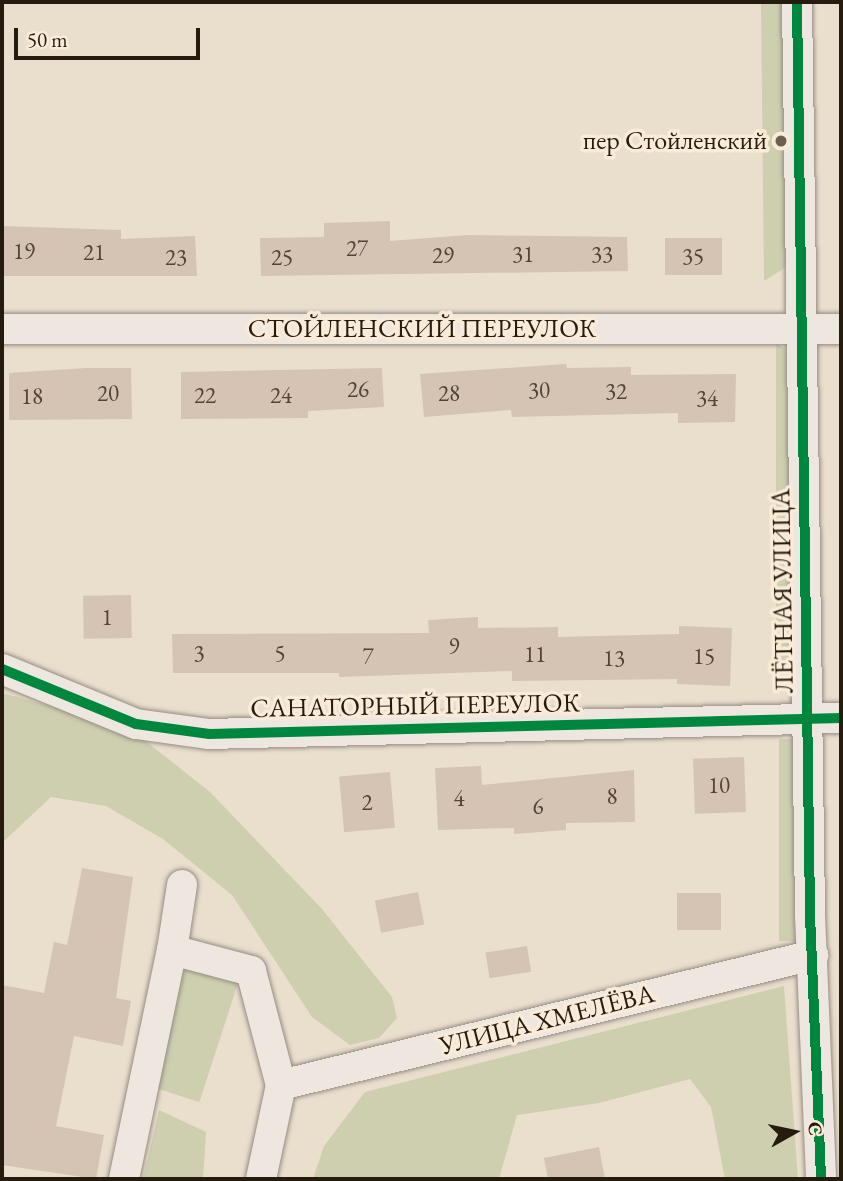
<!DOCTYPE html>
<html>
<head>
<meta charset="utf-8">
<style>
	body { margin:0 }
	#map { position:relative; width:843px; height:1181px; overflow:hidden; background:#eadecd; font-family:"EB Garamond",serif }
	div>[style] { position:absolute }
	.green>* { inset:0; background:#cecfaf; transform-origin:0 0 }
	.building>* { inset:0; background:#d5c4b4; transform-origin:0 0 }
	.roads { filter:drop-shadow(0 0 2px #958d82) drop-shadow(0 0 2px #958d82) }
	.minor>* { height:30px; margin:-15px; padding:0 15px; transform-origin:15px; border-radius:15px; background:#ede7df }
	.cycleway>* { height:10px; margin:-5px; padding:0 5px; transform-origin:5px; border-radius:5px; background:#00873e }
	.dots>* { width:19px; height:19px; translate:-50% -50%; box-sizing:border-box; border:4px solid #f9ebd7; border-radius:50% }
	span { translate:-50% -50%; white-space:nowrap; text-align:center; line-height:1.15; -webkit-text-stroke:7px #f9ebd7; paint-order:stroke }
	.number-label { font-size:23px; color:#514538 }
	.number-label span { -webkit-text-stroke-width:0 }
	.poi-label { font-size:26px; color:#251b0f }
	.right { translate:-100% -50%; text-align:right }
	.street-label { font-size:26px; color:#251b0f }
	.frame { position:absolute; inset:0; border:4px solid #251b0f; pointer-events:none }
	.north { position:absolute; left:759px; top:1097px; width:70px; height:70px; -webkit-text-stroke:5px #f9ebd7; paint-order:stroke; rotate:81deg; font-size:19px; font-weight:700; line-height:28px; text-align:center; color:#251b0f }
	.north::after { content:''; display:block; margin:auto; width:24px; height:32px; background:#251b0f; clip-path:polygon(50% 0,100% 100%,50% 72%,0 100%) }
	.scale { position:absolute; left:14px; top:28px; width:186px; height:32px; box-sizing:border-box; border:4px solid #251b0f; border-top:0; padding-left:9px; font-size:21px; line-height:24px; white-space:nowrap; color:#251b0f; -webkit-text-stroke:5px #f9ebd7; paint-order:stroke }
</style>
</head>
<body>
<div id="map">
	<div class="green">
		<i style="clip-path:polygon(761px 2px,787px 2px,794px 262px,764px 281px)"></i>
		<i style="clip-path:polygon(776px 343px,798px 357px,794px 666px,776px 675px)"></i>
		<i style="clip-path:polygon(2px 693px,128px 727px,210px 792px,322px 909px,392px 997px,397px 1018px,379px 1038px,350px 1045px,312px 1017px,232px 895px,163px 839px,106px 806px,51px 797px,2px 843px)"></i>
		<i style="left:779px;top:739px;width:17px;height:202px"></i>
		<i style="left:185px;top:965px;width:56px;height:126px;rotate:18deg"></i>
		<i style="clip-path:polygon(784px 986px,798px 1179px,725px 1179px,711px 1107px,690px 1079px,599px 1103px,517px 1115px,499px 1179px,313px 1179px,324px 1146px,365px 1092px)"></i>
		<i style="clip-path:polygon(159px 1110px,206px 1132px,203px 1179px,143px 1179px)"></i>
	</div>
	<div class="building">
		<i style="clip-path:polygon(390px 221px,390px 241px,467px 235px,627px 237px,628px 271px,261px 276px,260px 238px,324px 237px,324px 223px)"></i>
		<i style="clip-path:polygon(2px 226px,121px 230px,121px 239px,195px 236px,197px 276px,2px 276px)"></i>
		<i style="left:665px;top:238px;width:57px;height:37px"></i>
		<i style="clip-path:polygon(566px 364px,567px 368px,631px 367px,631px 375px,736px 374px,735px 422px,678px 423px,678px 413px,512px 417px,511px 410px,424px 417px,420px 374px)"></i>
		<i style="clip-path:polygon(86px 368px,131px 368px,132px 419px,9px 420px,9px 373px)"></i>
		<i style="clip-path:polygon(382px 368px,384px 407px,308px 411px,308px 418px,181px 419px,181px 372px)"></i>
		<i style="left:131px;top:595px;width:43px;height:48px;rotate:89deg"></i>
		<i style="clip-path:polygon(478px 617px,478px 628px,558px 627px,558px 637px,679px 634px,679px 626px,732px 628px,730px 686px,677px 684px,677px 679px,512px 681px,512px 671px,339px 677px,339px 673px,173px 673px,172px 634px,429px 633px,428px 620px)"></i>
		<i style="left:744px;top:757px;width:55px;height:51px;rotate:88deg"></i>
		<i style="clip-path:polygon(481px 766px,482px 785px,634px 770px,635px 822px,566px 823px,566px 830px,514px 834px,514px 828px,438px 830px,435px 768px)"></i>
		<i style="left:390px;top:772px;width:56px;height:51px;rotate:85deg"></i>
		<i style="clip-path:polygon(82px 868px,133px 877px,116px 998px,131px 1001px,123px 1046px,74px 1036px,56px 1126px,104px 1135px,96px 1179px,2px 1165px,2px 985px,44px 993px,54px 942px,67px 945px)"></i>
		<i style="left:418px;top:892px;width:33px;height:44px;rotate:79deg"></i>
		<i style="left:721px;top:893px;width:37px;height:44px;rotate:90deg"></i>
		<i style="left:527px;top:946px;width:26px;height:42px;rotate:81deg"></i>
		<i style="clip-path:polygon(599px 1147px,605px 1179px,548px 1179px,544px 1158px)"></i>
	</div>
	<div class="roads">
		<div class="minor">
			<i style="left:797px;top:2px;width:913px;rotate:89.18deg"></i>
			<i style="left:810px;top:915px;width:264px;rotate:87.6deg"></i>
			<i style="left:2px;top:329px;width:839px"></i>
			<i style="left:2px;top:669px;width:145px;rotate:22.3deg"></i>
			<i style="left:136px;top:724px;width:74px;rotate:7.8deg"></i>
			<i style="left:209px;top:734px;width:632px;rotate:-1.45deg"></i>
			<i style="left:182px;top:885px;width:66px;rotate:98.7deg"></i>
			<i style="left:172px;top:950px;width:82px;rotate:14.9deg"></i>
			<i style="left:251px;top:971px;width:118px;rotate:75.3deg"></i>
			<i style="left:281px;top:1085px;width:96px;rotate:102deg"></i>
			<i style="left:281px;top:1085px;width:548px;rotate:-13.73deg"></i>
			<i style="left:124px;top:1179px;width:234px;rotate:-78.2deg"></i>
		</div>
	</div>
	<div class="cycleway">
		<i style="left:797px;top:2px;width:913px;rotate:89.18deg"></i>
		<i style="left:810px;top:915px;width:264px;rotate:87.6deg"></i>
		<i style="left:2px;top:669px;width:145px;rotate:22.3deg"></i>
		<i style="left:136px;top:724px;width:74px;rotate:7.8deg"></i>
		<i style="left:209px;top:734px;width:632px;rotate:-1.45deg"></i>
	</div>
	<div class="dots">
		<i style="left:781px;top:141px;background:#6a5f52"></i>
	</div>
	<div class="number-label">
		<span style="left:357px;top:248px">27</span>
		<span style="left:24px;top:251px">19</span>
		<span style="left:94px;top:252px">21</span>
		<span style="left:523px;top:254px">31</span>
		<span style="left:602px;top:254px">33</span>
		<span style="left:443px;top:255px">29</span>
		<span style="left:693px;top:256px">35</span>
		<span style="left:176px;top:257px">23</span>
		<span style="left:282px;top:257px">25</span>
		<span style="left:358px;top:389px">26</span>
		<span style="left:539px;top:390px">30</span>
		<span style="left:616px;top:391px">32</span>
		<span style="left:108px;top:393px">20</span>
		<span style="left:449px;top:393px">28</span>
		<span style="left:205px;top:395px">22</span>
		<span style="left:281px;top:395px">24</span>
		<span style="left:32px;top:396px">18</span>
		<span style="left:707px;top:398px">34</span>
		<span style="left:107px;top:617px">1</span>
		<span style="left:454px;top:646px">9</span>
		<span style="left:199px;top:653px">3</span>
		<span style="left:280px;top:653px">5</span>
		<span style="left:535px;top:654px">11</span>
		<span style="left:368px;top:656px">7</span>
		<span style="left:704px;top:656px">15</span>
		<span style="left:614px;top:658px">13</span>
		<span style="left:719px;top:785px">10</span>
		<span style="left:612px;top:796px">8</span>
		<span style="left:459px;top:798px">4</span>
		<span style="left:367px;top:802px">2</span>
		<span style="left:538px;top:806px">6</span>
	</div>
	<div class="poi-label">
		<span class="right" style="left:767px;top:141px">пер Стойленский</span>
	</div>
	<div class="street-label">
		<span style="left:422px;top:329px">СТОЙЛЕНСКИЙ ПЕРЕУЛОК</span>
		<span style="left:783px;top:591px;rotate:-91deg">ЛЁТНАЯ УЛИЦА</span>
		<span style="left:415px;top:706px;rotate:-1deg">САНАТОРНЫЙ ПЕРЕУЛОК</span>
		<span style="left:547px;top:1020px;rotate:-14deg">УЛИЦА ХМЕЛЁВА</span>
	</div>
	<div class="frame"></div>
	<div class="north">С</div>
	<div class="scale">50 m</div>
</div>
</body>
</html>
